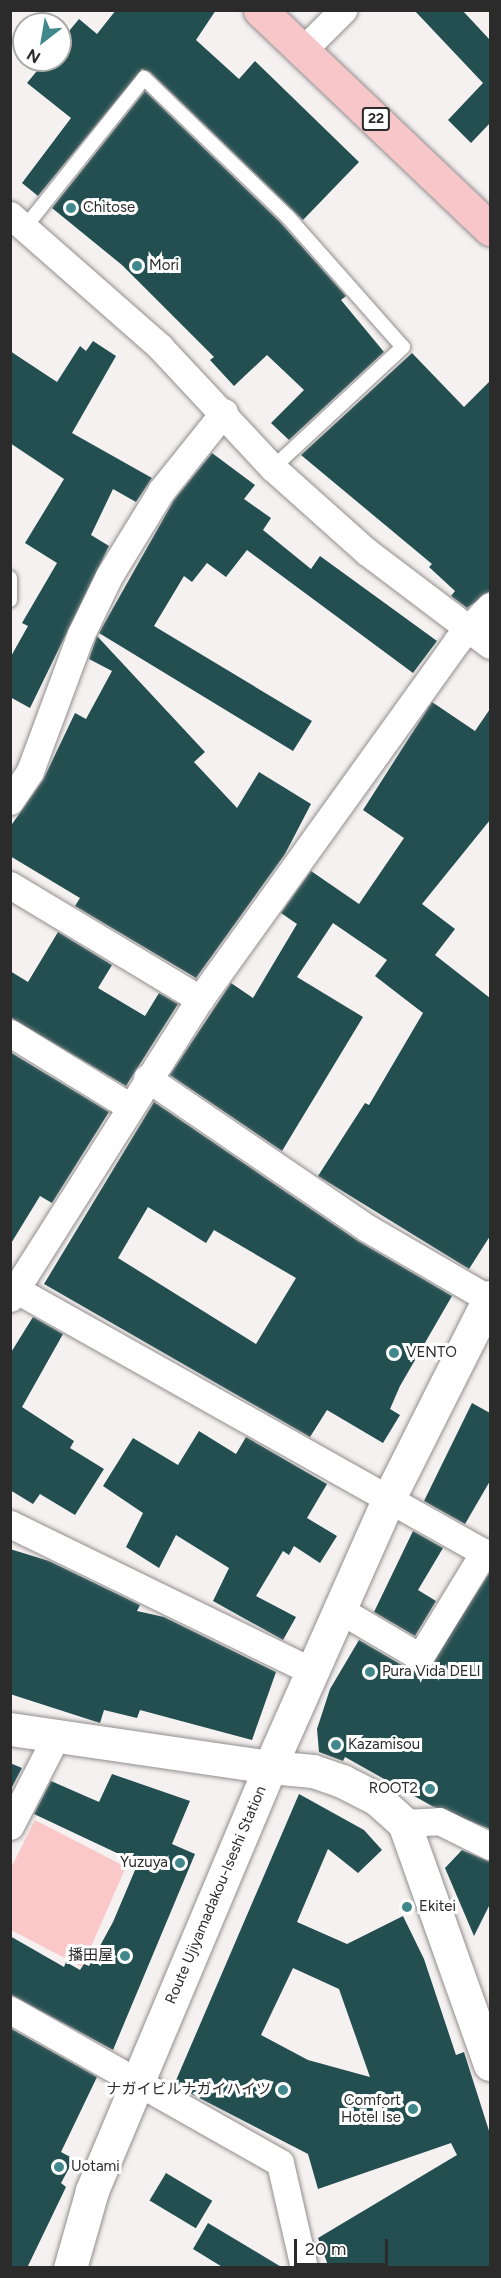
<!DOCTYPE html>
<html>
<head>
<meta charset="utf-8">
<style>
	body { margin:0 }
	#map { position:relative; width:501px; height:2278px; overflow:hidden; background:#f6f1f1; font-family:Figtree,"Noto Sans JP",sans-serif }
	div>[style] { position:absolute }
	.green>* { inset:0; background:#fbc8ca }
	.building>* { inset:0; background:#234f51; transform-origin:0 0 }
	.roads { filter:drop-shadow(0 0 2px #928e8e) drop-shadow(0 0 2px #928e8e) }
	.service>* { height:14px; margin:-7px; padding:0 7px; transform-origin:7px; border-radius:7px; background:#fff }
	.minor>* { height:27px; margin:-13.5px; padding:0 13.5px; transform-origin:13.5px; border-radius:13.5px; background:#fff }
	.tertiary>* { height:33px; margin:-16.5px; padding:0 16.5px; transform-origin:16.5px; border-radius:16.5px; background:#fff }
	.secondary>* { height:33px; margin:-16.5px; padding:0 16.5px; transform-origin:16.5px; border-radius:16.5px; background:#fff }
	.primary>* { height:33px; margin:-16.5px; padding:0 16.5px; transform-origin:16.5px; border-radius:16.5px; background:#f6c6c9 }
	.dots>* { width:16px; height:16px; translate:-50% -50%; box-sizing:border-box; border:3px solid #fff; border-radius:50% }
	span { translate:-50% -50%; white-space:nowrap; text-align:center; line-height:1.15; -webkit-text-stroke:6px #fff; paint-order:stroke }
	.shield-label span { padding:2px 4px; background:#fff; border:2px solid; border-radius:4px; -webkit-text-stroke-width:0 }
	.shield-label { font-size:14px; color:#2c2b2b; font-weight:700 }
	.poi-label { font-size:15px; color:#2c2b2b }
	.left { translate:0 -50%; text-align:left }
	.right { translate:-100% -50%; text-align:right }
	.street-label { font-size:15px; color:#2c2b2b }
	.frame { position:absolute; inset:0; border:12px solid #2c2b2b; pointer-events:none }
	.north { position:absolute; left:12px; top:12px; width:60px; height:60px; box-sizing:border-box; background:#fff; border:2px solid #abaaaa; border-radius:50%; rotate:211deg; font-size:16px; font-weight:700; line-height:24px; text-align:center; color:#2c2b2b }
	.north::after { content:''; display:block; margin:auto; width:21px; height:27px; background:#40888c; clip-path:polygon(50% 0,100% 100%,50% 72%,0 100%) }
	.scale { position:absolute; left:294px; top:2239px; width:94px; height:27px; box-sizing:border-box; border:3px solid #2c2b2b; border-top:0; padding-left:8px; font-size:18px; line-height:21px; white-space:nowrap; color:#2c2b2b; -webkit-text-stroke:4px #fff; paint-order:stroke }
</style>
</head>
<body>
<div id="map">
	<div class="green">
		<i style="clip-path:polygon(35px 1820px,126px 1867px,82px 1967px,11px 1930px,11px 1868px)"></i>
	</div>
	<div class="building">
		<i style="clip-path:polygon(116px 10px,216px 10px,196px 40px,239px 79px,255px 61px,359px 162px,303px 220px,150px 72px,142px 69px,38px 196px,22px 183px,71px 118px,27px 83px,46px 60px,60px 60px,60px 42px,79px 19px,97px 34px)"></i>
		<i style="clip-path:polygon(414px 10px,462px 10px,490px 40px,490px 123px,471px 143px,448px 120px,483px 83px)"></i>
		<i style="clip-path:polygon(145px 91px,280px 222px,346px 296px,341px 300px,384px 352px,289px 440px,271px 423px,304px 390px,267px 355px,234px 386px,210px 360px,214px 357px,122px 265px,52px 208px)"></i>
		<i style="clip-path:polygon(93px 341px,116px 356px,72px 433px,152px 478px,136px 502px,113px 489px,91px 535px,109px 546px,30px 708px,10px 697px,10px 658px,28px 626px,22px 623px,57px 563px,25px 543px,64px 479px,10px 443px,10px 351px,57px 382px,80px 346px,86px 351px)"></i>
		<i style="clip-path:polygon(412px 353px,464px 407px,490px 381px,490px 591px,467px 608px,451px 596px,455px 591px,429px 567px,432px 564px,301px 455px)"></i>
		<i style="clip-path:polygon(212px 453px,255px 485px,244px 499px,271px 518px,263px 530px,311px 569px,320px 556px,437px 641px,413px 673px,247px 550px,226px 577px,207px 563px,192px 582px,184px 576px,154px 626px,312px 721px,293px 751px,99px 633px,174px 500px)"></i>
		<i style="clip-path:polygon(97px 636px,205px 752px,194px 762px,237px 808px,259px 772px,311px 804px,285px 854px,196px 978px,75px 906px,80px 898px,10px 856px,10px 827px,43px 780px,75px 713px,86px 719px,112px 671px,89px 659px)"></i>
		<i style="clip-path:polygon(432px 702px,475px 731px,490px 709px,490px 820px,422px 904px,455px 929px,435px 955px,490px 998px,490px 1236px,469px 1269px,318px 1176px,365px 1103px,369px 1105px,423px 1013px,375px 976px,387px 960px,333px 923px,297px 977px,363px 1017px,282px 1151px,170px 1075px,231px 983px,253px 998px,297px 924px,281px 913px,311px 871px,359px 904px,404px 838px,363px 810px)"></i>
		<i style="clip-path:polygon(58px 932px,112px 965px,98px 988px,145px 1016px,159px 993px,178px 1004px,126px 1086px,10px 1017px,10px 971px,28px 982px)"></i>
		<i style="clip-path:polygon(10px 1052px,109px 1112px,52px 1203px,40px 1196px,10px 1245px)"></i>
		<i style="clip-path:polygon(evenodd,154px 1102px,358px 1241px,452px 1296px,400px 1386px,390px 1409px,400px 1415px,383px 1443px,327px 1410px,310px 1437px,44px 1284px,154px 1102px,148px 1207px,206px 1243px,214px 1230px,296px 1278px,256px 1344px,118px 1258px,148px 1207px)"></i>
		<i style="clip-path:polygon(33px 1317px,63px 1334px,22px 1407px,74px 1441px,70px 1448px,104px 1469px,75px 1515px,40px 1494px,33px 1504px,10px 1490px,10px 1354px)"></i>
		<i style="clip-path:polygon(472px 1403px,490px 1413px,490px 1481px,465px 1524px,424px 1501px)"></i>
		<i style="clip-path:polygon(199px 1431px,236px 1454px,246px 1437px,327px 1484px,307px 1518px,337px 1536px,320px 1563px,294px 1546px,289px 1555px,283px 1551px,256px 1596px,296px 1617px,283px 1640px,213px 1601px,229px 1568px,176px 1535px,159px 1568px,126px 1547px,143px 1513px,103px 1486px,133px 1438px,178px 1465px)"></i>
		<i style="clip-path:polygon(413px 1531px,443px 1548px,418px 1590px,436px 1601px,415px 1636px,374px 1612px)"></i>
		<i style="clip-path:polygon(10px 1549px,49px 1561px,140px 1605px,137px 1611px,164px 1617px,276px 1672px,252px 1740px,140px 1710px,137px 1718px,104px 1710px,100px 1723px,10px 1694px)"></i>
		<i style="clip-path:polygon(490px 1572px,490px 1829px,432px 1806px,345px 1757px,343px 1761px,319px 1752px,317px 1729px,330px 1689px,359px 1640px,412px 1671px,427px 1671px)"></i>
		<i style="clip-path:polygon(10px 1763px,22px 1768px,10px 1791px)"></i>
		<i style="clip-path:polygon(112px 1774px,190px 1801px,172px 1844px,195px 1854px,113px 2050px,10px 1994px,10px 1936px,64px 1967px,66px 1962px,80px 1970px,84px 1964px,89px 1966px,113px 1922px,138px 1863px,34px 1814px,51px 1781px,99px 1802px)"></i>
		<i style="clip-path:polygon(evenodd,299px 1794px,364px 1830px,382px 1850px,358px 1873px,328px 1849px,297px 1922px,347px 1944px,403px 1916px,424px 1959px,456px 2055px,464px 2052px,490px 2134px,490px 2268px,329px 2268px,318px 2238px,457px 2155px,451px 2143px,318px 2189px,308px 2154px,174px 2085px,299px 1794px,293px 1968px,339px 1989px,370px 2077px,308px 2060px,261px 2035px,293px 1968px)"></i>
		<i style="clip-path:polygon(462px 1850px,490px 1862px,490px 1904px,474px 1936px,445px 1868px)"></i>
		<i style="clip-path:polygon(10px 2028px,97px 2077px,61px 2152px,74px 2159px,61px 2183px,66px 2187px,27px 2268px,10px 2268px)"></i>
		<i style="left:166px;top:2173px;width:54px;height:32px;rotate:31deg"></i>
		<i style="clip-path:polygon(208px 2223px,283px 2268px,224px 2268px,193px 2249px)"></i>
	</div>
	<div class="roads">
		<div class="service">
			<i style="left:26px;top:226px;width:189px;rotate:-51.4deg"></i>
			<i style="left:144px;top:78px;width:199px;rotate:44deg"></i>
			<i style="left:287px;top:216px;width:175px;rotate:48.5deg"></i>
			<i style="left:403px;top:347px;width:178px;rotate:137.1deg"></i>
			<i style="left:10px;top:578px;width:22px;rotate:90deg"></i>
		</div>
		<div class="minor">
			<i style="left:303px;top:50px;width:57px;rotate:-45deg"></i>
			<i style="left:10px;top:215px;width:200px;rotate:41.3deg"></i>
			<i style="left:160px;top:347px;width:166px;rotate:47deg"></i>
			<i style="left:273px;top:468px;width:126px;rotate:41.8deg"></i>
			<i style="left:367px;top:552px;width:154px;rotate:37.1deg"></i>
			<i style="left:10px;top:801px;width:36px;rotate:-56deg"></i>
			<i style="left:30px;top:771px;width:146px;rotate:-69.6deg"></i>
			<i style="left:81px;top:634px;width:64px;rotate:-64.2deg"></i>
			<i style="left:109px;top:576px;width:100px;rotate:-58.5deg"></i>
			<i style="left:161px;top:491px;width:101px;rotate:-51.4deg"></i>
			<i style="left:10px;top:885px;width:222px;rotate:31deg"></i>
			<i style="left:10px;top:1033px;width:140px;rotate:31.5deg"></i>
			<i style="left:147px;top:1078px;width:266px;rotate:34.3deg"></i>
			<i style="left:367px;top:1228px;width:141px;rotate:30.2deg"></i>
			<i style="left:15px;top:1289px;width:545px;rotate:29.34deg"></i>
			<i style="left:10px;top:1298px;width:354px;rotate:-57.6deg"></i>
			<i style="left:200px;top:999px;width:441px;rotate:-54.3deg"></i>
			<i style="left:457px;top:641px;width:48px;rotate:-46.7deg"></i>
			<i style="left:10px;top:1524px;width:335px;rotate:26deg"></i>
			<i style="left:340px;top:1610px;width:93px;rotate:30.4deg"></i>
			<i style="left:420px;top:1657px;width:123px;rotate:-58.6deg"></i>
			<i style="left:404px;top:1823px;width:35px;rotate:-3deg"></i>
			<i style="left:439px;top:1821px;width:57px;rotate:26.1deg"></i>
			<i style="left:10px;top:1826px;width:102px;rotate:-62.7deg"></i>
			<i style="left:10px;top:2010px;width:310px;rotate:29.5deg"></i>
			<i style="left:280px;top:2163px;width:108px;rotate:77.1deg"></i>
		</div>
		<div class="tertiary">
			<i style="left:490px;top:1297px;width:225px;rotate:116.7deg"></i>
			<i style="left:389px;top:1498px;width:294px;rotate:113.9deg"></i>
			<i style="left:270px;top:1767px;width:43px;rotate:5.3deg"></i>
			<i style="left:313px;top:1771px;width:31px;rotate:19deg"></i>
			<i style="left:342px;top:1781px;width:39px;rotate:27deg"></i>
			<i style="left:377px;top:1799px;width:36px;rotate:42deg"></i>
			<i style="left:404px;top:1823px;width:256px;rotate:70.4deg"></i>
		</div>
		<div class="secondary">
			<i style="left:10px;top:1729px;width:263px;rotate:8.3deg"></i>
			<i style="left:270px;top:1767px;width:460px;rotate:112.8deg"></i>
			<i style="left:92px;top:2191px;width:80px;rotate:105.9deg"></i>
		</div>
		<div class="primary">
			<i style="left:260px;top:10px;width:318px;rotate:43.6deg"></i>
		</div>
	</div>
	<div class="dots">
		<i style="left:71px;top:208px;background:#40888c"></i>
		<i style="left:137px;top:266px;background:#40888c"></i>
		<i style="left:394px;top:1353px;background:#40888c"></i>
		<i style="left:370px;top:1672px;background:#40888c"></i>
		<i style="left:336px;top:1745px;background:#40888c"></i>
		<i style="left:430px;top:1789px;background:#40888c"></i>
		<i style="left:180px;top:1863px;background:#40888c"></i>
		<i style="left:407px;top:1907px;background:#40888c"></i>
		<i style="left:125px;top:1956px;background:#40888c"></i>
		<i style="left:283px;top:2090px;background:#40888c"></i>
		<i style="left:413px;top:2109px;background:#40888c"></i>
		<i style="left:59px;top:2167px;background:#40888c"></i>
	</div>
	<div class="shield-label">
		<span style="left:376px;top:119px">22</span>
	</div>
	<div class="poi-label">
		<span class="left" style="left:83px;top:208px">Chitose</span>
		<span class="left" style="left:149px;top:266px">Mori</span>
		<span class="left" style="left:406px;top:1353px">VENTO</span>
		<span class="left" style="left:382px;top:1672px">Pura Vida DELI</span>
		<span class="left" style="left:348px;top:1745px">Kazamisou</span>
		<span class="right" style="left:418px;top:1789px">ROOT2</span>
		<span class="right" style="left:168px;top:1863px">Yuzuya</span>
		<span class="left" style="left:419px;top:1907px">Ekitei</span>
		<span class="right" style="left:113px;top:1956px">播田屋</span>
		<span class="right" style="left:271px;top:2090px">ナガイビルナガイハイツ</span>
		<span class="right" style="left:401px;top:2109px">Comfort<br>Hotel Ise</span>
		<span class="left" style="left:71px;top:2167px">Uotami</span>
	</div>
	<div class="street-label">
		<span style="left:216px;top:1895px;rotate:-67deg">Route Ujiyamadakou-Iseshi Station</span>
	</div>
	<div class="frame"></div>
	<div class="north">N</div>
	<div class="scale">20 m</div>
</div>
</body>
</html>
